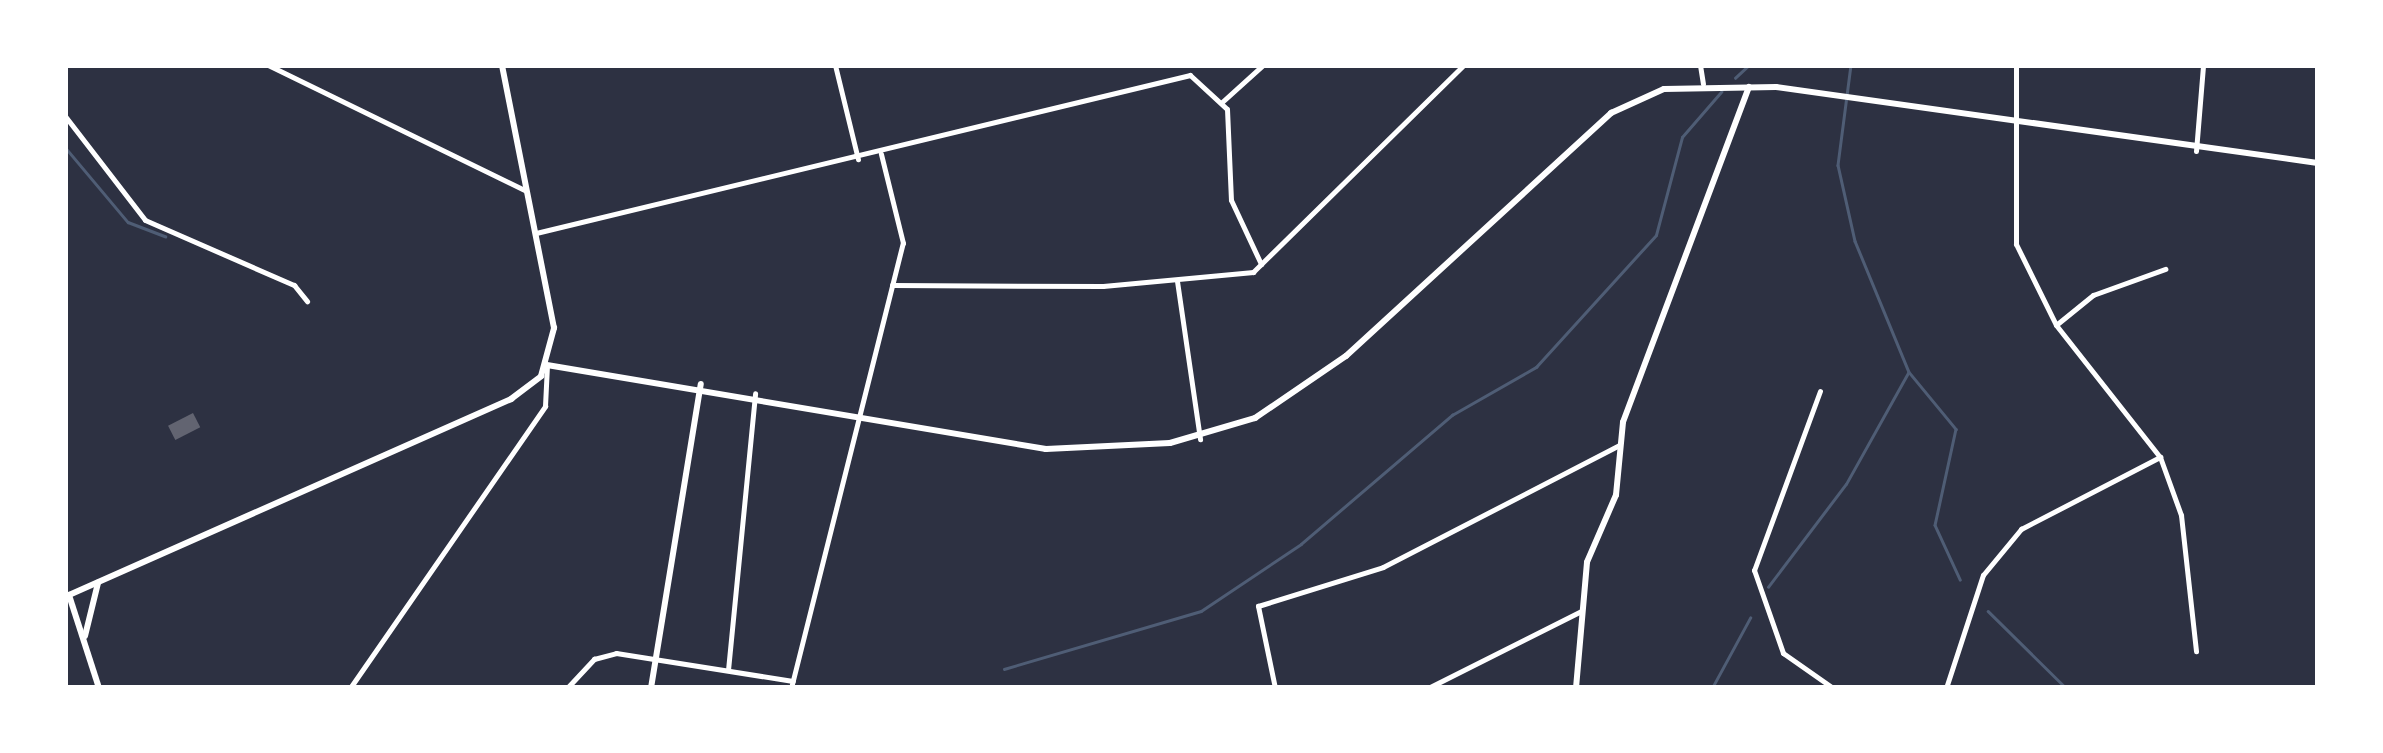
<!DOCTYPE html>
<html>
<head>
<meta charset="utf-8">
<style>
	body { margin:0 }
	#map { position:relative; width:2383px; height:753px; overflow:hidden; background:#2d3142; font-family:Jost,sans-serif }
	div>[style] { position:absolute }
	.stream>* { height:2.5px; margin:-1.25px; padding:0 1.25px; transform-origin:1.25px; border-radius:1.25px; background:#4f5d75 }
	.building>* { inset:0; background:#626471; transform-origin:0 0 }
	.minor>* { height:5px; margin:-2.5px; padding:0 2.5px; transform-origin:2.5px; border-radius:2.5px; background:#fff }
	.tertiary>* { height:6px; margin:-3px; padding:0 3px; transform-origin:3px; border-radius:3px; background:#fff }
	.secondary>* { height:6px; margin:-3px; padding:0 3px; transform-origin:3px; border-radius:3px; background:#fff }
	span { translate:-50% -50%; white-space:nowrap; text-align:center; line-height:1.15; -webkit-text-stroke:8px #fff; paint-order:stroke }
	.frame { position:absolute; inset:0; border:68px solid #fff; pointer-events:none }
</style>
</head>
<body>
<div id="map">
	<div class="stream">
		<i style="left:1851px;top:65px;width:101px;rotate:97.4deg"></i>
		<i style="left:1838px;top:165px;width:78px;rotate:77.4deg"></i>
		<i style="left:1855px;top:241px;width:142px;rotate:67.6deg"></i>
		<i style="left:1909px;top:372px;width:74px;rotate:50.5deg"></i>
		<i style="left:1956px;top:429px;width:98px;rotate:102.3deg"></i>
		<i style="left:1935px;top:525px;width:60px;rotate:65.2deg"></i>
		<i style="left:1735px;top:78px;width:19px;rotate:-43deg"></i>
		<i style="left:65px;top:147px;width:98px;rotate:50deg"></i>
		<i style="left:128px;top:222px;width:40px;rotate:21deg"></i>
		<i style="left:1768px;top:587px;width:129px;rotate:-52.9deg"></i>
		<i style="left:1846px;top:484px;width:127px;rotate:-60.8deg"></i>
		<i style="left:1988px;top:611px;width:110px;rotate:44.6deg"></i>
		<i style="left:1004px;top:669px;width:205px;rotate:-16.4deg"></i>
		<i style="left:1201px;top:611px;width:120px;rotate:-33.8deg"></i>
		<i style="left:1301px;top:544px;width:199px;rotate:-40.5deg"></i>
		<i style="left:1452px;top:415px;width:97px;rotate:-29.7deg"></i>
		<i style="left:1536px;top:367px;width:178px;rotate:-47.7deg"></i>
		<i style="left:1656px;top:235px;width:101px;rotate:-75.1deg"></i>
		<i style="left:1682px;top:137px;width:60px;rotate:-49.1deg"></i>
		<i style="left:1712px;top:688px;width:80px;rotate:-61.5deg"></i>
	</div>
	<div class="building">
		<i style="left:193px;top:413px;width:16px;height:28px;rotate:63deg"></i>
	</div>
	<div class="minor">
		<i style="left:268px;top:65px;width:287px;rotate:26deg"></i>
		<i style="left:835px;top:65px;width:97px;rotate:76.3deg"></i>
		<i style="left:1700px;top:65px;width:19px;rotate:81deg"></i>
		<i style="left:2016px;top:65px;width:179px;rotate:90deg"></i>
		<i style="left:2016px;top:244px;width:90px;rotate:63.7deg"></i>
		<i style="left:2056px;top:325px;width:168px;rotate:51.8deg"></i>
		<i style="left:2160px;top:457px;width:62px;rotate:70.1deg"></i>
		<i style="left:2181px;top:515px;width:137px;rotate:83.7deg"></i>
		<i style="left:65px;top:66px;width:2px;rotate:-27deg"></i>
		<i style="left:1222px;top:102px;width:55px;rotate:-42.1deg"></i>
		<i style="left:65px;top:116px;width:131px;rotate:52.4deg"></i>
		<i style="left:145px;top:220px;width:163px;rotate:23.6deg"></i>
		<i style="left:294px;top:285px;width:21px;rotate:51deg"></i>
		<i style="left:2196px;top:151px;width:86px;rotate:-85.3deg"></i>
		<i style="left:536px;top:233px;width:673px;rotate:-13.58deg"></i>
		<i style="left:1190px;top:75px;width:50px;rotate:42.6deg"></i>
		<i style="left:1227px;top:109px;width:91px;rotate:87.5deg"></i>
		<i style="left:1231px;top:200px;width:71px;rotate:64.9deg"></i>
		<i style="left:1177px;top:281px;width:160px;rotate:81.7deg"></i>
		<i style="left:892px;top:285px;width:211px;rotate:0.3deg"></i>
		<i style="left:1103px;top:286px;width:151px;rotate:-5.3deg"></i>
		<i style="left:1253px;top:272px;width:296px;rotate:-44.5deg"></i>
		<i style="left:2056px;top:325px;width:48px;rotate:-39deg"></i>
		<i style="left:2093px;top:295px;width:77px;rotate:-19.9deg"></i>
		<i style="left:1820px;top:391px;width:191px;rotate:110.2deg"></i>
		<i style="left:1754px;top:570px;width:88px;rotate:70.7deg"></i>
		<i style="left:1783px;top:653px;width:61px;rotate:35deg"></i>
		<i style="left:65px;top:585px;width:12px;rotate:90deg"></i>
		<i style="left:728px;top:670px;width:278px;rotate:-84.4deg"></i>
		<i style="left:350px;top:688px;width:343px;rotate:-55.3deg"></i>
		<i style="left:545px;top:406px;width:41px;rotate:-87.2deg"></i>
		<i style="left:567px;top:688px;width:40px;rotate:-47deg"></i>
		<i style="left:594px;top:659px;width:23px;rotate:-15deg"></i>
		<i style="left:616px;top:653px;width:179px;rotate:9deg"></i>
		<i style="left:791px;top:688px;width:459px;rotate:-75.9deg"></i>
		<i style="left:903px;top:243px;width:92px;rotate:-103.9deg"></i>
		<i style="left:1275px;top:688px;width:84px;rotate:-101.7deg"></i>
		<i style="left:1258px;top:606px;width:131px;rotate:-17.3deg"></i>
		<i style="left:1383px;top:567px;width:266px;rotate:-27.3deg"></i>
		<i style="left:1428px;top:688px;width:171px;rotate:-26.7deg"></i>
		<i style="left:1946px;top:688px;width:119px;rotate:-71.9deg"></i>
		<i style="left:1983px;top:575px;width:60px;rotate:-50.4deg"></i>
		<i style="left:2021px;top:529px;width:157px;rotate:-27.4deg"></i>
	</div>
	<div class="tertiary">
		<i style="left:547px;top:365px;width:506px;rotate:9.56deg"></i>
		<i style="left:1046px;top:449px;width:124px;rotate:-2.8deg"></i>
		<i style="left:1170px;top:443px;width:89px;rotate:-16.4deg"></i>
		<i style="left:1255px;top:418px;width:110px;rotate:-34.3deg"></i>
		<i style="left:1346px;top:356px;width:360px;rotate:-42.5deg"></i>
		<i style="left:1611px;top:113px;width:58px;rotate:-24.4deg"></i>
		<i style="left:1664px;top:89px;width:112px;rotate:-1deg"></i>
		<i style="left:1776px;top:87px;width:547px;rotate:7.98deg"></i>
		<i style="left:651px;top:688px;width:308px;rotate:-80.7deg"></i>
		<i style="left:1576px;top:688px;width:126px;rotate:-85deg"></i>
		<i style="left:1587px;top:562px;width:73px;rotate:-66.6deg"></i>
		<i style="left:1616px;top:495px;width:73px;rotate:-84.5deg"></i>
		<i style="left:1623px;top:422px;width:358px;rotate:-69.4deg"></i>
	</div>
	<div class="secondary">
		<i style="left:85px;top:636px;width:55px;rotate:-76.2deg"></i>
		<i style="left:99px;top:688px;width:98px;rotate:-107.9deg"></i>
		<i style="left:69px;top:595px;width:484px;rotate:-23.9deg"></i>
		<i style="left:511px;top:399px;width:38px;rotate:-37deg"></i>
		<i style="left:541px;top:376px;width:50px;rotate:-74.8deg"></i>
		<i style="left:554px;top:328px;width:268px;rotate:-101.2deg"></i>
	</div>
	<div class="frame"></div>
</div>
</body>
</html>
